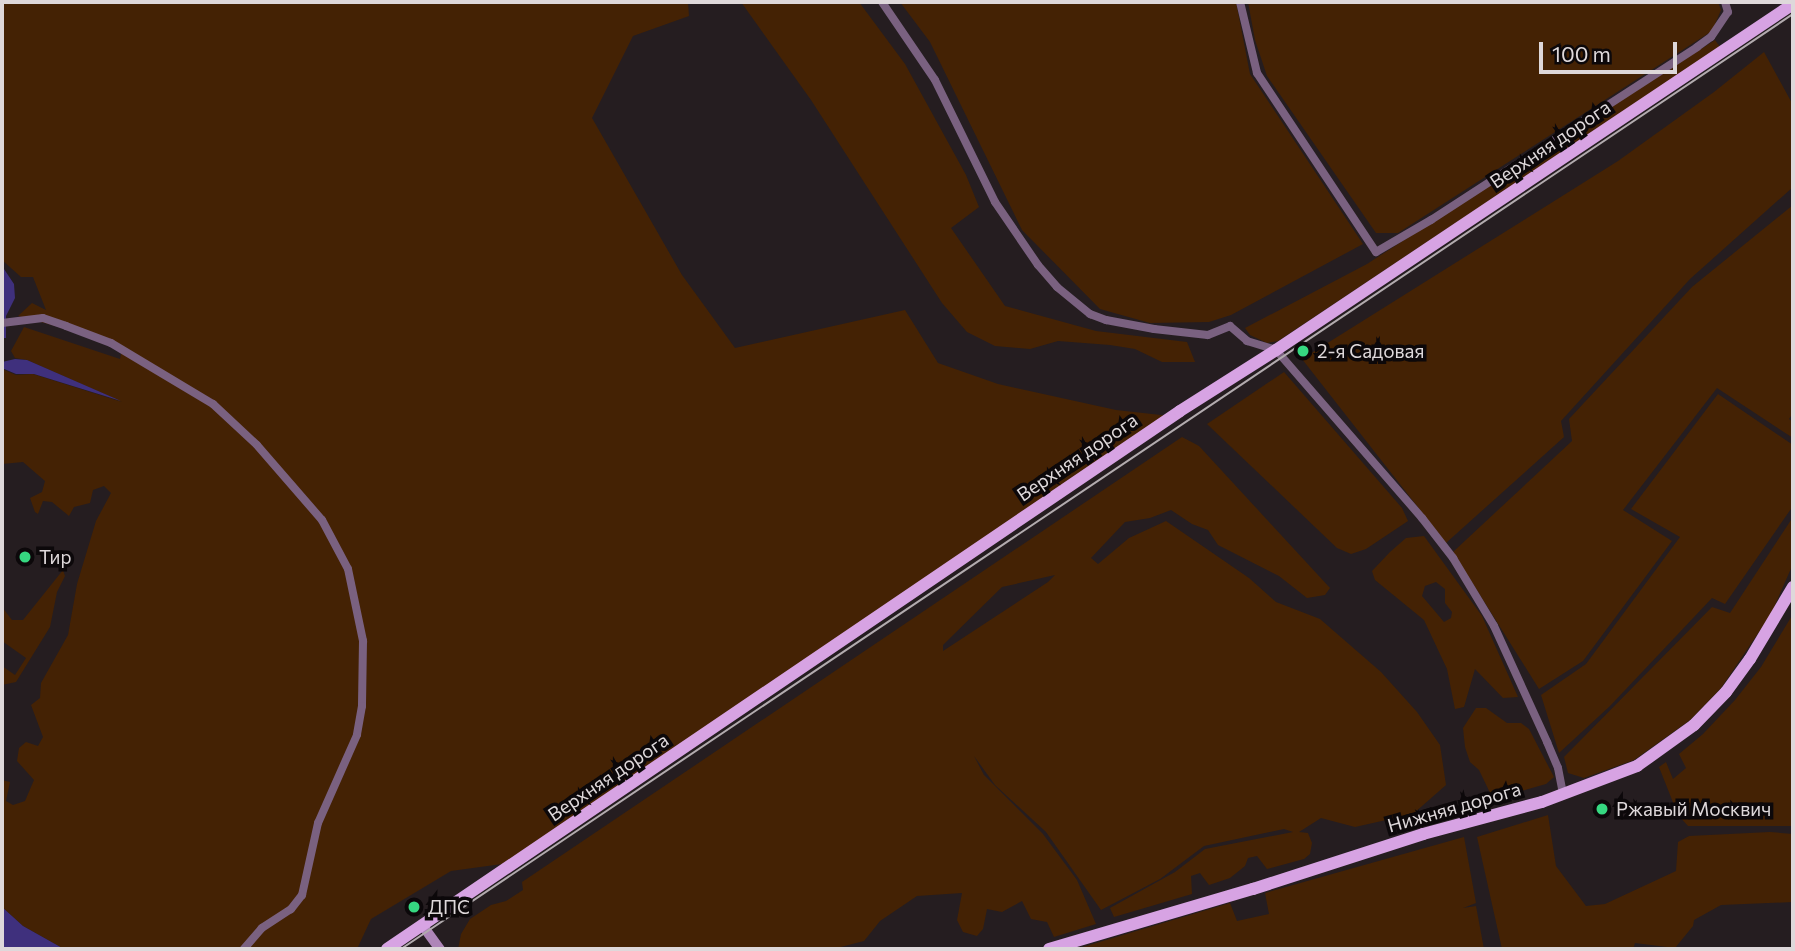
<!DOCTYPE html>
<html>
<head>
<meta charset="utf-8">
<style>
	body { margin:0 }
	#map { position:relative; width:1795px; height:951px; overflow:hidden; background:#251d20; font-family:Commissioner,sans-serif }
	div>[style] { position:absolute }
	.green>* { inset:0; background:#442204 }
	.water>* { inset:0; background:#3f307d }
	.street>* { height:8px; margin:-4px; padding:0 4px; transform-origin:4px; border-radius:4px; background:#7a6180 }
	.secondary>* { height:10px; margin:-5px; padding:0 5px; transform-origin:5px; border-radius:5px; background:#ae86b8 }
	.primary>* { height:12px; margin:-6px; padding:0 6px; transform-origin:6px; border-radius:6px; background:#d7a3e3 }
	.tram>* { height:2px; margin:-1px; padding:0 1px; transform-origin:1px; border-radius:1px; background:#b2abae }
	.dots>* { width:19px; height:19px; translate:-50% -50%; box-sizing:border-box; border:4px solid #0c080a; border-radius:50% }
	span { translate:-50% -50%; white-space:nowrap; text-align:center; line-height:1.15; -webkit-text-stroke:7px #0c080a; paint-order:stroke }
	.street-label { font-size:19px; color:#ded8da }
	.poi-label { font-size:19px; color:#ded8da }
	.left { translate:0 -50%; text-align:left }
	.frame { position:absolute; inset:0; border:4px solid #ded8da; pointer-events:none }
	.scale { position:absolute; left:1539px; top:42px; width:138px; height:32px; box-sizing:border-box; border:4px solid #ded8da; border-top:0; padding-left:9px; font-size:21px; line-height:24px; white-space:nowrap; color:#ded8da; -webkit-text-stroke:5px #0c080a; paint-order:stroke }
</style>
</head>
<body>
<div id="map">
	<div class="green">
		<i style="clip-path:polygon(2px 2px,688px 2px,689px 16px,633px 36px,592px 118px,682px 275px,735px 348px,905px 310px,938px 363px,998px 384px,1116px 410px,1170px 416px,502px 864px,451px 871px,371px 919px,357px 949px,64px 949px,23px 926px,2px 907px,2px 780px,10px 782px,6px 801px,13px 805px,25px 801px,34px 780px,17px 761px,19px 748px,26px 742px,38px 746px,43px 737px,31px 705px,40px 698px,41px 683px,68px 635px,77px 584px,96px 521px,111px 493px,104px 486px,93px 490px,90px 503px,74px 507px,69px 516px,52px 502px,43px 501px,38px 514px,35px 512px,30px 498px,42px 492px,45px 481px,23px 462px,2px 464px,2px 369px,16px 375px,33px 374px,122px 402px,27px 360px,15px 358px,11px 351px,24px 327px,120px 359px,122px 349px,89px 335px,18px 316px,32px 303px,46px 310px,33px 277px,21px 277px,2px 260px)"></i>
		<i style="clip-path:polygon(741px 2px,859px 2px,905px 64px,966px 175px,979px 207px,951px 228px,1005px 306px,1096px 331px,1187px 342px,1195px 362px,1162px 362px,1135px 349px,1110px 345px,1058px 341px,1030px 349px,995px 346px,967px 332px,942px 303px,811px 100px)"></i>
		<i style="clip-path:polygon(900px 2px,1236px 2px,1250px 74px,1363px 244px,1231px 315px,1209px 322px,1150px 323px,1100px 309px,1022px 230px,930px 42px)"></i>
		<i style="clip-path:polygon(1248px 2px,1718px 2px,1721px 10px,1712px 31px,1398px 233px,1376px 233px,1267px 76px,1255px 40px)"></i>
		<i style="clip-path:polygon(1715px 40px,1720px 47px,1278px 341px,1267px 343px,1250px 335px,1245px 328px,1367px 264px)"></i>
		<i style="clip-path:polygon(1764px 52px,1793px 105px,1793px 187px,1690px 279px,1561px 421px,1564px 437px,1446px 543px,1302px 359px,1618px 161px,1714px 92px)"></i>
		<i style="clip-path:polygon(1793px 205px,1793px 413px,1789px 419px,1793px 422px,1793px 438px,1717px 388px,1623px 510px,1672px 541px,1583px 661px,1539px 689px,1453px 552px,1572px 441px,1569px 419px,1692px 287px)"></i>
		<i style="clip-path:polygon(1284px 372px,1402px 508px,1408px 521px,1366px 549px,1351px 554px,1337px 548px,1207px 424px)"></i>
		<i style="clip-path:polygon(1718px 394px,1793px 445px,1793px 506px,1725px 604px,1712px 598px,1610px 706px,1559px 753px,1541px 695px,1586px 664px,1680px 537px,1631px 509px)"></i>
		<i style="clip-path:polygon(evenodd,1182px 437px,1199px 446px,1330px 588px,1325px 595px,1307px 598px,1279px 576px,1218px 545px,1208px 530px,1192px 524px,1171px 510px,1150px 518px,1125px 522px,1091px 558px,1098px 564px,1129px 538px,1166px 521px,1249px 578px,1276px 602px,1320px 619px,1381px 672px,1417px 712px,1440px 745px,1446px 785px,1413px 814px,1355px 827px,1321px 818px,1299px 832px,1308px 833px,1312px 843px,1310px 854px,1304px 859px,1267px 869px,1257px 856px,1248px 858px,1245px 866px,1230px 878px,1209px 885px,1200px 873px,1191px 876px,1192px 894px,1114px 917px,1110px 908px,1175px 872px,1205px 849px,1293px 832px,1284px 829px,1204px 846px,1160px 879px,1101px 910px,1046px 832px,995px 785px,974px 756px,984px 775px,1043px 834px,1077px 880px,1096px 924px,1054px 937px,1047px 922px,1031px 919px,1022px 901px,1002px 912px,987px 909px,983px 929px,977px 936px,963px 932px,957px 920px,962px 893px,917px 896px,880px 921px,864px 941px,833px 949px,458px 949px,461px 934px,470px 919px,491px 905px,506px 901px,523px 890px,522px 882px,1182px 437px,1055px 575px,1048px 582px,943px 651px,943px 645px,1002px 587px,1055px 575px)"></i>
		<i style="clip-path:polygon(1793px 517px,1793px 564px,1771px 614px,1721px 688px,1690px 720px,1634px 760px,1584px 778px,1568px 773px,1564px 757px,1712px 607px,1730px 613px)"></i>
		<i style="clip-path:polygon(evenodd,1424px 536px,1482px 616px,1518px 697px,1503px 698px,1475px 669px,1464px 707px,1455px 709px,1447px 669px,1424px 620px,1375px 580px,1372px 571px,1390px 552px,1406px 538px,1424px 536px,1436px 582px,1445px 589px,1445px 603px,1452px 612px,1451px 618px,1444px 622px,1422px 596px,1425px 586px,1436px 582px)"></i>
		<i style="clip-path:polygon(63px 570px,65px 576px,57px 592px,50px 627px,16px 682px,2px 685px,2px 666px,15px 675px,26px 658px,2px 641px,2px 607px,12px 620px,23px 620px)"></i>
		<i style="clip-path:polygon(1793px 614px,1793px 826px,1688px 826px,1678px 815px,1659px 767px,1666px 762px,1673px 779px,1686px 768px,1679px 754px,1703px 734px,1735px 700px,1761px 667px)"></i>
		<i style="clip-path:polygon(1476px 708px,1486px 708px,1507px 723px,1521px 723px,1529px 729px,1554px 777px,1546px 784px,1493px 799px,1479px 770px,1470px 762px,1465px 747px,1463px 728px)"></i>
		<i style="clip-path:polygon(1548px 815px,1556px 866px,1586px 906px,1605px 904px,1676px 871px,1678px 842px,1689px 836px,1770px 832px,1793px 834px,1793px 902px,1721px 905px,1694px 920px,1693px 926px,1675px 948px,1635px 943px,1633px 949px,1502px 949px,1477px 837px)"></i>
		<i style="clip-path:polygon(1464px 837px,1476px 903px,1463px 908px,1476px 906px,1484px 949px,1076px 949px,1230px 903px,1237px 921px,1269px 914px,1265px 893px)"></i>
	</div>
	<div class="water">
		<i style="clip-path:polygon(2px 266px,14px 284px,15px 298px,6px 316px,6px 338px,2px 338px)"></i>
		<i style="clip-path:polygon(15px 359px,27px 360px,121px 401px,34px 374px,16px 374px,2px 368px,2px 362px)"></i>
		<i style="clip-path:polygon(2px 907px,23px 926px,64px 949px,2px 949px)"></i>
	</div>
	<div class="street">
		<i style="left:882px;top:2px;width:94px;rotate:55.8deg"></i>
		<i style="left:935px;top:80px;width:136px;rotate:63.8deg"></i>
		<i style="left:995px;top:202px;width:76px;rotate:55.7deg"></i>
		<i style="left:1038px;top:265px;width:29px;rotate:49deg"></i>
		<i style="left:1057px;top:287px;width:43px;rotate:39.3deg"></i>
		<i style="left:1090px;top:314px;width:17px;rotate:21deg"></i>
		<i style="left:1106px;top:320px;width:49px;rotate:10.6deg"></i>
		<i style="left:1154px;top:329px;width:54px;rotate:6.3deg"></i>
		<i style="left:1208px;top:335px;width:24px;rotate:-22deg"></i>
		<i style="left:1230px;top:326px;width:23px;rotate:41deg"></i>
		<i style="left:1247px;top:341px;width:30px;rotate:17deg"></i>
		<i style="left:1276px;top:350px;width:223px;rotate:49deg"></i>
		<i style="left:1422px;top:518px;width:51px;rotate:52.2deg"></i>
		<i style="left:1453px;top:558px;width:79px;rotate:58.9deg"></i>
		<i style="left:1494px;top:626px;width:128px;rotate:65.4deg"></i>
		<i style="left:1547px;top:742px;width:28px;rotate:67deg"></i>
		<i style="left:1558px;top:768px;width:26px;rotate:79deg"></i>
		<i style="left:1240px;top:2px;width:73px;rotate:76.5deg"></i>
		<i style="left:1257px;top:73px;width:215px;rotate:56.4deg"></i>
		<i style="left:1376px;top:252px;width:64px;rotate:-30.2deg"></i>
		<i style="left:1431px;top:220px;width:317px;rotate:-33deg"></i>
		<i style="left:1697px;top:47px;width:17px;rotate:-36deg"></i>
		<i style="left:1711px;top:37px;width:30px;rotate:-56deg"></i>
		<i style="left:1728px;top:12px;width:10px;rotate:-107deg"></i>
		<i style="left:2px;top:323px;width:41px;rotate:-7deg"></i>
		<i style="left:43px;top:318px;width:24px;rotate:19deg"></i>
		<i style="left:66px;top:326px;width:48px;rotate:20.7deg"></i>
		<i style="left:111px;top:343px;width:119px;rotate:30.9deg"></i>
		<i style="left:213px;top:404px;width:60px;rotate:43deg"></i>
		<i style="left:257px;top:445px;width:99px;rotate:49.1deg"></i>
		<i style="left:322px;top:520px;width:55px;rotate:62deg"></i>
		<i style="left:348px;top:569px;width:74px;rotate:78.2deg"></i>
		<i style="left:363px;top:641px;width:65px;rotate:90.9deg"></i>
		<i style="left:362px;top:706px;width:29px;rotate:100deg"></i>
		<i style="left:357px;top:735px;width:96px;rotate:113.9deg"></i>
		<i style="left:318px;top:823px;width:74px;rotate:102.5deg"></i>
		<i style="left:302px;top:895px;width:18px;rotate:128deg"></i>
		<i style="left:291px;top:909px;width:35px;rotate:147deg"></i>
		<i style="left:262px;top:928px;width:28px;rotate:131deg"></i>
	</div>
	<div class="secondary">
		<i style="left:423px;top:926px;width:29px;rotate:54deg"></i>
	</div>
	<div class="primary">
		<i style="left:387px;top:949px;width:958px;rotate:-34.15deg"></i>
		<i style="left:1180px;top:411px;width:114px;rotate:-32.4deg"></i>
		<i style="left:1276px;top:350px;width:622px;rotate:-33.79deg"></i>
		<i style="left:1049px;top:949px;width:213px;rotate:-16.4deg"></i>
		<i style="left:1253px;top:889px;width:179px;rotate:-17.9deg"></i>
		<i style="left:1423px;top:834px;width:123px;rotate:-15.1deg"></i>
		<i style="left:1542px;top:802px;width:102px;rotate:-20.8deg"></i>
		<i style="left:1637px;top:766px;width:70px;rotate:-35.7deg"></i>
		<i style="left:1694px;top:725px;width:46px;rotate:-45.9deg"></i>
		<i style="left:1726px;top:692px;width:41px;rotate:-54deg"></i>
		<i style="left:1750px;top:659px;width:84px;rotate:-59.2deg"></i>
	</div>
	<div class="tram">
		<i style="left:401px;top:949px;width:1677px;rotate:-33.89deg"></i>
	</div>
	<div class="dots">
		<i style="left:1303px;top:351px;background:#36d881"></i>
		<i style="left:25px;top:557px;background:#36d881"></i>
		<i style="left:1602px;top:809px;background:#36d881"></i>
		<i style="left:414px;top:907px;background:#36d881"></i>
	</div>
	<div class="street-label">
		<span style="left:1550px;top:144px;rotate:-34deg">Верхняя дорога</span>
		<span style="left:1077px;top:457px;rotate:-34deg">Верхняя дорога</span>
		<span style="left:608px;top:777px;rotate:-34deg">Верхняя дорога</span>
		<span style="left:1454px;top:807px;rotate:-16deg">Нижняя дорога</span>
	</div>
	<div class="poi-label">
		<span class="left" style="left:1317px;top:351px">2-я Садовая</span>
		<span class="left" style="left:39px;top:557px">Тир</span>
		<span class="left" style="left:1616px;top:809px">Ржавый Москвич</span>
		<span class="left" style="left:428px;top:907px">ДПС</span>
	</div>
	<div class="frame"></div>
	<div class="scale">100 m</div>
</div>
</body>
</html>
